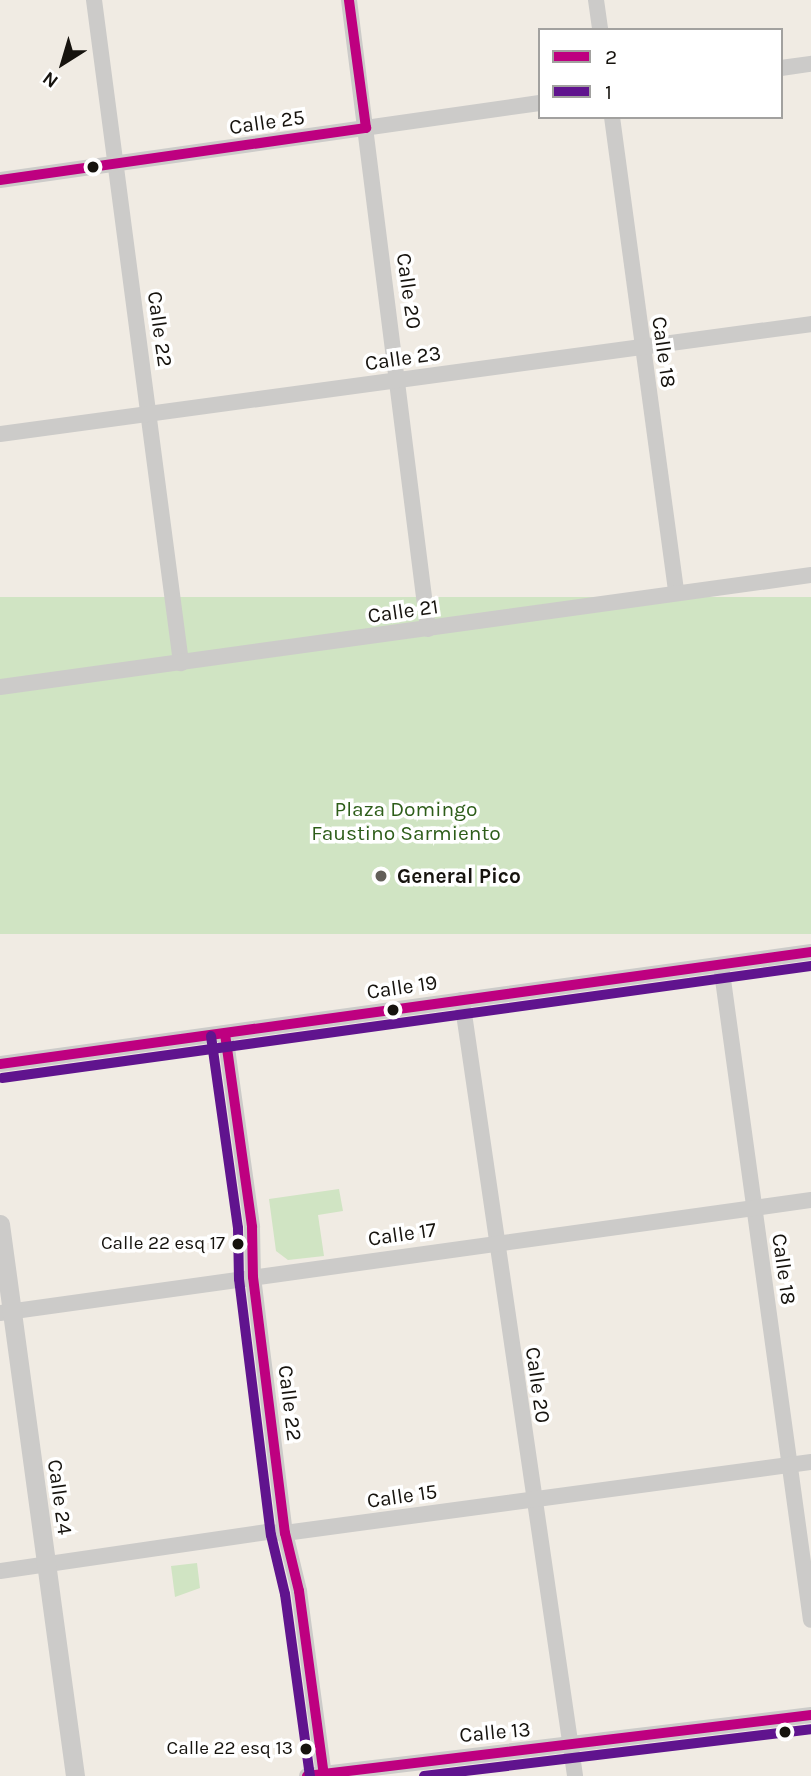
<!DOCTYPE html>
<html>
<head>
<meta charset="utf-8">
<style>
	body { margin:0 }
	#map { position:relative; width:811px; height:1776px; overflow:hidden; background:#f0ebe3; font-family:Karla,sans-serif }
	div>[style] { position:absolute }
	.green>* { inset:0; background:#d0e4c3; transform-origin:0 0 }
	.minor>* { height:16px; margin:-8px; padding:0 8px; transform-origin:8px; border-radius:8px; background:#cccbc9 }
	.tertiary>* { height:19px; margin:-9.5px; padding:0 9.5px; transform-origin:9.5px; border-radius:9.5px; background:#cccbc9 }
	.bus-1>* { height:10px; margin:-5px; padding:0 5px; transform-origin:5px; border-radius:5px; background:#be0080 }
	.bus-2>* { height:10px; margin:-5px; padding:0 5px; transform-origin:5px; border-radius:5px; background:#60148e }
	.dots>* { width:19px; height:19px; translate:-50% -50%; box-sizing:border-box; border:4px solid #fff; border-radius:50% }
	span { translate:-50% -50%; white-space:nowrap; text-align:center; line-height:1.15; -webkit-text-stroke:7px #fff; paint-order:stroke }
	.bus-label { font-size:19px; color:#16130e }
	.right { translate:-100% -50%; text-align:right }
	.street-label { font-size:21px; color:#16130e }
	.park-label { font-size:21px; color:#2d5d19 }
	.poi-label { font-size:21px; color:#16130e; font-weight:700 }
	.left { translate:0 -50%; text-align:left }
	.legend { position:absolute; left:538px; top:28px; width:245px; height:91px; box-sizing:border-box; background:#fff; border:2px solid #a2a19f; margin:0; padding:9px 12px; list-style:none; font-size:21px; color:#16130e }
	.legend li { display:flex; align-items:center; gap:14px; height:35px }
	.legend b { width:35px; border:2px solid #a2a19f }
	.north { position:absolute; left:28px; top:28px; width:70px; height:70px; -webkit-text-stroke:5px #fff; paint-order:stroke; rotate:217deg; font-size:19px; font-weight:700; line-height:28px; text-align:center; color:#16130e }
	.north::after { content:''; display:block; margin:auto; width:24px; height:32px; background:#16130e; clip-path:polygon(50% 0,100% 100%,50% 72%,0 100%) }
</style>
</head>
<body>
<div id="map">
	<div class="green">
		<i style="left:811px;top:597px;width:337px;height:819px;rotate:90deg"></i>
		<i style="clip-path:polygon(339px 1189px,343px 1211px,318px 1215px,324px 1256px,288px 1260px,276px 1251px,269px 1199px)"></i>
		<i style="clip-path:polygon(197px 1563px,200px 1588px,175px 1597px,171px 1566px)"></i>
	</div>
	<div class="minor">
		<i style="left:94px;top:0;width:669px;rotate:82.52deg"></i>
		<i style="left:349px;top:0;width:634px;rotate:82.84deg"></i>
		<i style="left:596px;top:0;width:30px;rotate:82deg"></i>
		<i style="left:781px;top:68px;width:30px;rotate:-8deg"></i>
		<i style="left:612px;top:117px;width:479px;rotate:82.3deg"></i>
		<i style="left:0;top:180px;width:545px;rotate:-8.12deg"></i>
		<i style="left:0;top:434px;width:818px;rotate:-7.72deg"></i>
		<i style="left:0;top:687px;width:819px;rotate:-7.86deg"></i>
		<i style="left:721px;top:965px;width:661px;rotate:82.18deg"></i>
		<i style="left:462px;top:1000px;width:784px;rotate:81.71deg"></i>
		<i style="left:225px;top:1034px;width:195px;rotate:82deg"></i>
		<i style="left:252px;top:1227px;width:50px;rotate:88.9deg"></i>
		<i style="left:253px;top:1277px;width:258px;rotate:82.9deg"></i>
		<i style="left:285px;top:1533px;width:60px;rotate:76.4deg"></i>
		<i style="left:299px;top:1591px;width:187px;rotate:82.3deg"></i>
		<i style="left:0;top:1064px;width:819px;rotate:-7.86deg"></i>
		<i style="left:0;top:1313px;width:819px;rotate:-7.93deg"></i>
		<i style="left:0;top:1571px;width:270px;rotate:-8.3deg"></i>
		<i style="left:267px;top:1532px;width:18px;rotate:3deg"></i>
		<i style="left:285px;top:1533px;width:531px;rotate:-7.69deg"></i>
		<i style="left:307px;top:1776px;width:508px;rotate:-6.9deg"></i>
	</div>
	<div class="tertiary">
		<i style="left:0;top:1224px;width:557px;rotate:82.26deg"></i>
	</div>
	<div class="bus-1">
		<i style="left:0;top:180px;width:370px;rotate:-8.1deg"></i>
		<i style="left:366px;top:128px;width:129px;rotate:-97.6deg"></i>
		<i style="left:225px;top:1034px;width:195px;rotate:82deg"></i>
		<i style="left:252px;top:1227px;width:50px;rotate:88.9deg"></i>
		<i style="left:253px;top:1277px;width:258px;rotate:82.9deg"></i>
		<i style="left:285px;top:1533px;width:60px;rotate:76.4deg"></i>
		<i style="left:299px;top:1591px;width:187px;rotate:82.3deg"></i>
		<i style="left:0;top:1064px;width:819px;rotate:-7.86deg"></i>
		<i style="left:307px;top:1776px;width:508px;rotate:-6.9deg"></i>
	</div>
	<div class="bus-2">
		<i style="left:211px;top:1036px;width:194px;rotate:82deg"></i>
		<i style="left:238px;top:1228px;width:51px;rotate:88.9deg"></i>
		<i style="left:239px;top:1279px;width:258px;rotate:82.9deg"></i>
		<i style="left:271px;top:1535px;width:61px;rotate:76.7deg"></i>
		<i style="left:285px;top:1594px;width:184px;rotate:82.2deg"></i>
		<i style="left:2px;top:1078px;width:817px;rotate:-7.88deg"></i>
		<i style="left:424px;top:1776px;width:390px;rotate:-6.9deg"></i>
	</div>
	<div class="dots">
		<i style="left:93px;top:167px;background:#16130e"></i>
		<i style="left:381px;top:876px;background:#625f59"></i>
		<i style="left:393px;top:1010px;background:#16130e"></i>
		<i style="left:238px;top:1244px;background:#16130e"></i>
		<i style="left:785px;top:1732px;background:#16130e"></i>
		<i style="left:306px;top:1749px;background:#16130e"></i>
	</div>
	<div class="bus-label">
		<span class="right" style="left:225px;top:1244px">Calle 22 esq 17</span>
		<span class="right" style="left:293px;top:1749px">Calle 22 esq 13</span>
	</div>
	<div class="street-label">
		<span style="left:267px;top:122px;rotate:-8deg">Calle 25</span>
		<span style="left:409px;top:291px;rotate:82deg">Calle 20</span>
		<span style="left:160px;top:329px;rotate:82deg">Calle 22</span>
		<span style="left:664px;top:352px;rotate:82deg">Calle 18</span>
		<span style="left:403px;top:358px;rotate:-8deg">Calle 23</span>
		<span style="left:403px;top:611px;rotate:-8deg">Calle 21</span>
		<span style="left:402px;top:987px;rotate:-8deg">Calle 19</span>
		<span style="left:402px;top:1234px;rotate:-8deg">Calle 17</span>
		<span style="left:784px;top:1269px;rotate:82deg">Calle 18</span>
		<span style="left:538px;top:1385px;rotate:82deg">Calle 20</span>
		<span style="left:290px;top:1403px;rotate:83deg">Calle 22</span>
		<span style="left:402px;top:1496px;rotate:-8deg">Calle 15</span>
		<span style="left:60px;top:1497px;rotate:82deg">Calle 24</span>
		<span style="left:495px;top:1732px;rotate:-5deg">Calle 13</span>
	</div>
	<div class="park-label">
		<span style="left:406px;top:821px">Plaza Domingo<br>Faustino Sarmiento</span>
	</div>
	<div class="poi-label">
		<span class="left" style="left:397px;top:876px">General Pico</span>
	</div>
	<ul class="legend">
	<li><b style="height:9px;background:#be0080"></b>2</li>
	<li><b style="height:9px;background:#60148e"></b>1</li>
	</ul>
	<div class="north">N</div>
</div>
</body>
</html>
